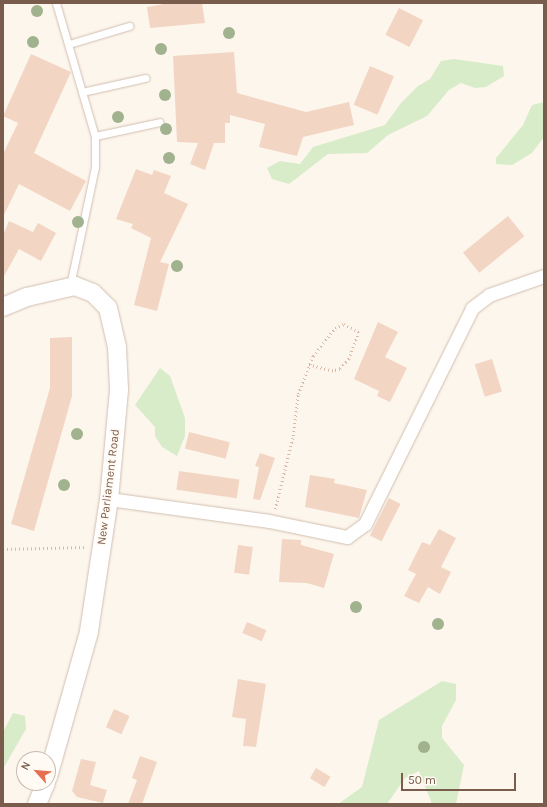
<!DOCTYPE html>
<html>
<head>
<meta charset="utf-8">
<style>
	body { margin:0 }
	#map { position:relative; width:547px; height:807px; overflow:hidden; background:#fdf6ec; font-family:Karla,sans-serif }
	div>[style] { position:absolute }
	.green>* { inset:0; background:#d8ecc9 }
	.building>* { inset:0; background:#f3d5c3; transform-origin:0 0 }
	.path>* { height:2.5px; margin-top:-1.25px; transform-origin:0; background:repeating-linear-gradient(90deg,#d9b8a5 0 1px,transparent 0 4px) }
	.roads { filter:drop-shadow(0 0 1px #d1beb0) drop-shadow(0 0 1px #d1beb0) }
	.service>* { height:7px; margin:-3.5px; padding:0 3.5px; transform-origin:3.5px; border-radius:3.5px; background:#fff }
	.minor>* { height:13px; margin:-6.5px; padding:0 6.5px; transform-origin:6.5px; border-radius:6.5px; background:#fff }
	.secondary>* { height:18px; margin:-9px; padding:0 9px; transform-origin:9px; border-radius:9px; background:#fff }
	.trees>* { width:12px; height:12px; margin:-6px; border-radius:50%; background:#a0b28e }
	span { translate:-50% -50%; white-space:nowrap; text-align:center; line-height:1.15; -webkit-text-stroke:3.5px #fffaf3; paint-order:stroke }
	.street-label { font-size:12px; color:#7a5c4d }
	.frame { position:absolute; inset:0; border:4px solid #7a5c4d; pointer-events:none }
	.north { position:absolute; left:16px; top:751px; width:40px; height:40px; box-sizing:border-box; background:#fffaf3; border:1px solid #cabbb1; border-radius:50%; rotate:297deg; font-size:11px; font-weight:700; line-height:16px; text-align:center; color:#7a5c4d }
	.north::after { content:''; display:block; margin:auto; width:14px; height:18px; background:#e76f51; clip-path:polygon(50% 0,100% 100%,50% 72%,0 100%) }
	.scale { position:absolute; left:401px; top:773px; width:115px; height:18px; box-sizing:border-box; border:2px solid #7a5c4d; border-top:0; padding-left:5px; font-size:12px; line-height:14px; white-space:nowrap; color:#7a5c4d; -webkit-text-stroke:3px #fffaf3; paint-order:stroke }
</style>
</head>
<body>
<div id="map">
	<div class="green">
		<i style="clip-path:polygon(454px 59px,503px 66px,504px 76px,486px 87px,475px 88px,461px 83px,449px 90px,427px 116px,388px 135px,367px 153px,328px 154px,289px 184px,272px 179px,267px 168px,280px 161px,300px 164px,313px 147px,385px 125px,401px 103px,418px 86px,430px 79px,441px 61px)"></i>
		<i style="clip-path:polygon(544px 102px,544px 137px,532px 153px,512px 165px,496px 164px,496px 158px,523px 125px,532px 105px)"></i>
		<i style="clip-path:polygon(160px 368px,170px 376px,185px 418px,185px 436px,177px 456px,162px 447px,155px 436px,155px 427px,135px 405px)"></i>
		<i style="clip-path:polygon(442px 681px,456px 684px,456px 700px,442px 726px,442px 738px,464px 765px,456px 804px,432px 804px,419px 771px,405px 778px,387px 804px,338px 804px,362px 787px,379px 720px)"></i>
		<i style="clip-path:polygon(13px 713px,25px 716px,26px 729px,3px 769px,3px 732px)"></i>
	</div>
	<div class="building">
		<i style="clip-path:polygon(169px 3px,202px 3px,205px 23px,150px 28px,147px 7px)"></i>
		<i style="left:399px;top:8px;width:27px;height:30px;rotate:27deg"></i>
		<i style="clip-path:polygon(234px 52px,237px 93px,306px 112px,349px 102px,354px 125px,303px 137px,297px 156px,259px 147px,265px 124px,230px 115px,230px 123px,225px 123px,225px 143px,214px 143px,205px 170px,190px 164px,198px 143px,177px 142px,173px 56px)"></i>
		<i style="clip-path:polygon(31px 54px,71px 72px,34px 153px,86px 181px,70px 211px,19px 184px,3px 217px,3px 154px,18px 123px,3px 116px)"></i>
		<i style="left:370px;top:66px;width:26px;height:42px;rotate:23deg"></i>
		<i style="clip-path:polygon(136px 169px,152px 175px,154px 170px,171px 176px,164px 193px,188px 204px,160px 262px,169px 264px,157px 311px,134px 305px,151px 238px,131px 228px,133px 224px,116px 219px)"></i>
		<i style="left:508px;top:216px;width:26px;height:58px;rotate:51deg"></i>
		<i style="clip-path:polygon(9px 221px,33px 232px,38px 223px,56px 233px,41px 261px,19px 249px,3px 278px,3px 235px)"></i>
		<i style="clip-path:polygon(378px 322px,398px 332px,385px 357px,407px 368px,390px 402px,377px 396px,379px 391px,354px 379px)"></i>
		<i style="clip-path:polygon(72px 337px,72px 396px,34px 531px,11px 524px,50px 388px,50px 338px)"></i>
		<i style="left:492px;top:359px;width:34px;height:18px;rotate:73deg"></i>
		<i style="left:189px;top:432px;width:42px;height:17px;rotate:14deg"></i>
		<i style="clip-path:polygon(260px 453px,275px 458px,260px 500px,253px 499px,259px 467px,255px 466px)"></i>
		<i style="left:179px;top:471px;width:61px;height:19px;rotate:8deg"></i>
		<i style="clip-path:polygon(310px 475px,335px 479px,334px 483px,367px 490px,359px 518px,305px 507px)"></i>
		<i style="left:389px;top:498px;width:13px;height:42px;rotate:27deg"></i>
		<i style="clip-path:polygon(439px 529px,456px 538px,441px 567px,451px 572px,440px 594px,428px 587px,419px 603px,404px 596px,416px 574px,408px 570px,422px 542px,430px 545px)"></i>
		<i style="clip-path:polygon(282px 539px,301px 540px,301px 545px,334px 554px,324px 588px,307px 583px,279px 582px)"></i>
		<i style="left:238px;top:545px;width:15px;height:28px;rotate:8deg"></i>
		<i style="left:247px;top:622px;width:21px;height:12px;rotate:23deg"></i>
		<i style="clip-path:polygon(238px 679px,266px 684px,256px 747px,243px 746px,246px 719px,232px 717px)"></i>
		<i style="left:114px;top:709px;width:17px;height:20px;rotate:24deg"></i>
		<i style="clip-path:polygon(140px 756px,157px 762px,142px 804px,128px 804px,137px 780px,132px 778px)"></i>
		<i style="clip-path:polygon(81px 759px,96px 762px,90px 785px,107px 790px,103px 803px,77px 797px,72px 791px)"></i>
		<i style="left:316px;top:768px;width:17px;height:12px;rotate:31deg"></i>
	</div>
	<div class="path">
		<i style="left:275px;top:509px;width:75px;rotate:-76.1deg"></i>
		<i style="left:293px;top:436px;width:42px;rotate:-83.2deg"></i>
		<i style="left:298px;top:394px;width:41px;rotate:-68.5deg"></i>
		<i style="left:313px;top:356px;width:36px;rotate:-52deg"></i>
		<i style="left:335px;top:328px;width:10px;rotate:-24deg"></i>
		<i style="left:344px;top:324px;width:17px;rotate:28deg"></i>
		<i style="left:359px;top:332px;width:29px;rotate:110deg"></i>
		<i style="left:349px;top:359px;width:13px;rotate:132deg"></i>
		<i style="left:340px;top:369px;width:7px;rotate:164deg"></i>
		<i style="left:333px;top:371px;width:25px;rotate:-166deg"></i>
		<i style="left:3px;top:549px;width:83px;rotate:-1.4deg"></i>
	</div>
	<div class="roads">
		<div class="service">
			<i style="left:56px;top:3px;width:139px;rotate:73.7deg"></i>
			<i style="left:95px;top:136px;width:31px;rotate:90deg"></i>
			<i style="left:95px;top:167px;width:122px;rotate:101.9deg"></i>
			<i style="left:69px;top:44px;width:63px;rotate:-16.7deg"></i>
			<i style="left:82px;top:92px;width:65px;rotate:-12.5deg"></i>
			<i style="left:95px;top:136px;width:66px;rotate:-12.2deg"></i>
		</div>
		<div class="minor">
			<i style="left:109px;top:499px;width:162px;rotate:7.8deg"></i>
			<i style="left:269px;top:521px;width:80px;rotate:11.6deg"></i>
			<i style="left:347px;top:537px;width:22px;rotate:-36deg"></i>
			<i style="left:365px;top:524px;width:241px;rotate:-63.6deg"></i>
			<i style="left:472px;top:308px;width:21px;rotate:-37deg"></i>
			<i style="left:489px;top:295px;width:58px;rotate:-19.1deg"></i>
		</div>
		<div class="secondary">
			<i style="left:3px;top:307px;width:26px;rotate:-23deg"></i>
			<i style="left:27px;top:297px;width:49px;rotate:-12.9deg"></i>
			<i style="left:75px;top:286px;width:19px;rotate:21deg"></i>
			<i style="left:93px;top:293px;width:21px;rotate:45deg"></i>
			<i style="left:108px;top:308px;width:40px;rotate:77deg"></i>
			<i style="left:117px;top:347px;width:43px;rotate:87.3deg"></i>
			<i style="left:119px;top:390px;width:109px;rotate:95.2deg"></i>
			<i style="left:109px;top:499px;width:134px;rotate:98.6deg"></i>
			<i style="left:89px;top:632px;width:151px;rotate:105.8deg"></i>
			<i style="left:37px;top:804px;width:23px;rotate:-67deg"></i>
		</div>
	</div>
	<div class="trees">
		<i style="left:37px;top:11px"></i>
		<i style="left:229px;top:33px"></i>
		<i style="left:33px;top:42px"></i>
		<i style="left:161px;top:49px"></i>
		<i style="left:165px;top:95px"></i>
		<i style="left:118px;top:117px"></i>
		<i style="left:166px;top:129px"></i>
		<i style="left:169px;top:158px"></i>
		<i style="left:78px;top:222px"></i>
		<i style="left:177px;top:266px"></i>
		<i style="left:77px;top:434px"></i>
		<i style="left:64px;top:485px"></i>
		<i style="left:356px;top:607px"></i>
		<i style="left:438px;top:624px"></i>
		<i style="left:424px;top:747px"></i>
	</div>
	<div class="street-label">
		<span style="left:109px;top:487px;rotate:-83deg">New Parliament Road</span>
	</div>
	<div class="frame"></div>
	<div class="north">N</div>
	<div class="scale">50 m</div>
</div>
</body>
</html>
